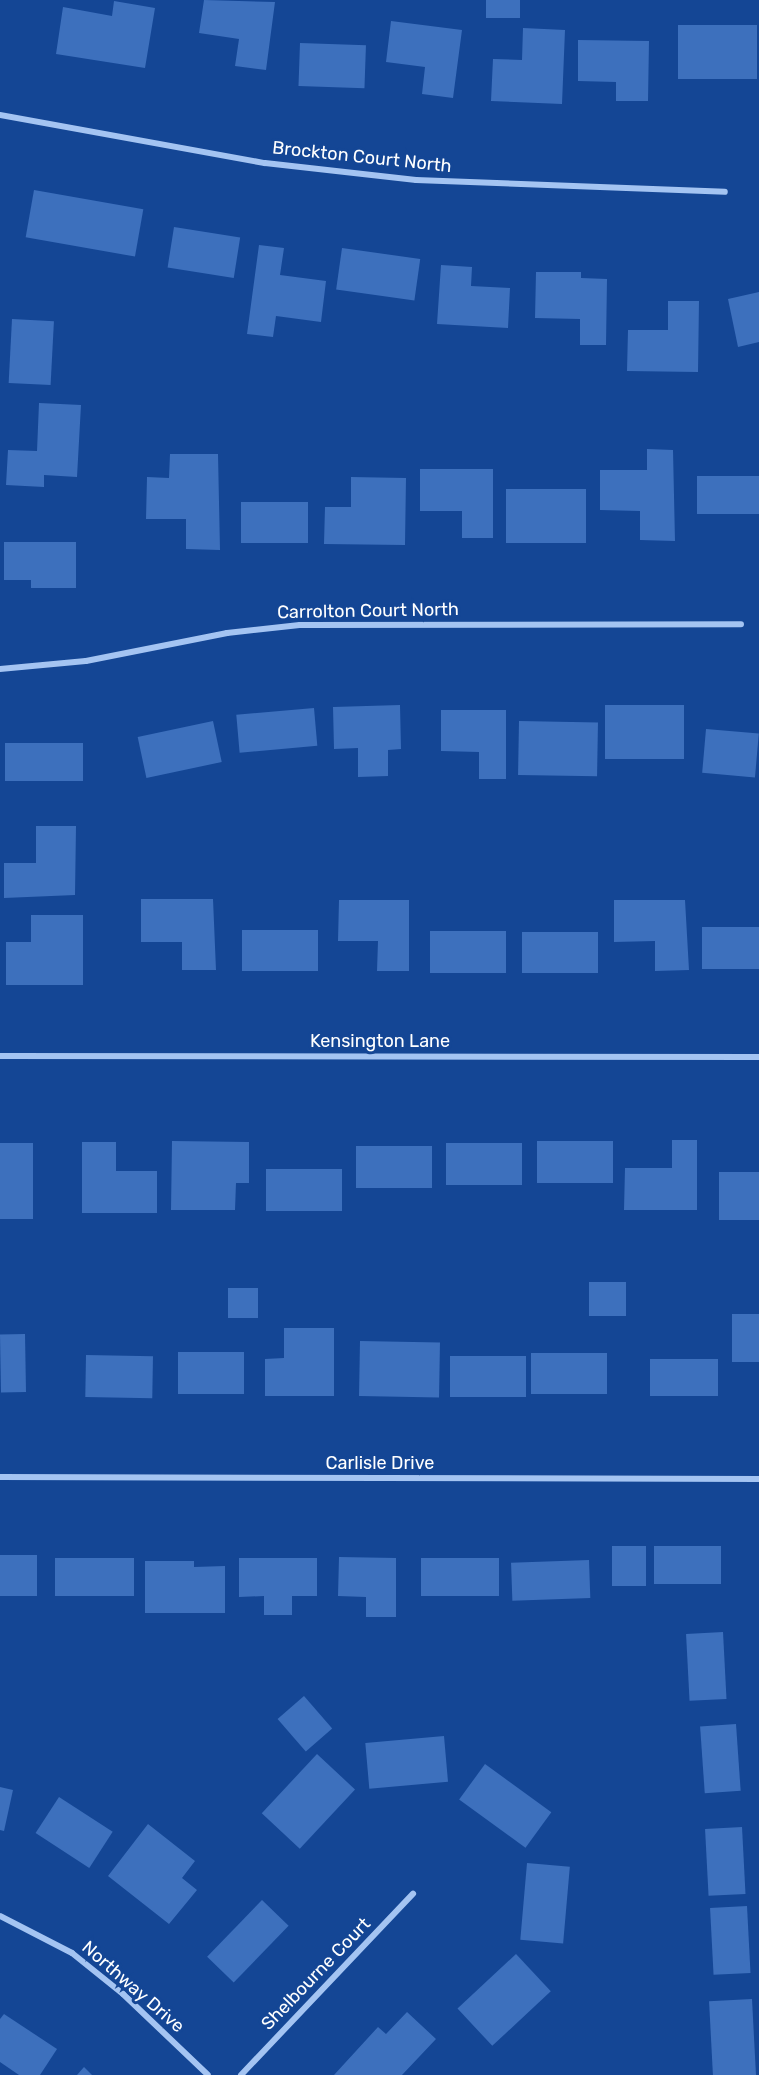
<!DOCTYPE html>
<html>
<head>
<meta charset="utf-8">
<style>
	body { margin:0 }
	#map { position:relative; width:759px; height:2075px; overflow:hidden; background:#144695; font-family:Rubik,sans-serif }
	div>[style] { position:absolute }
	.building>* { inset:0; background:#3d70bd; transform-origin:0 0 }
	.street>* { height:6px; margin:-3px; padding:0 3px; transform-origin:3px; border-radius:3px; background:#a4c4f2 }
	span { translate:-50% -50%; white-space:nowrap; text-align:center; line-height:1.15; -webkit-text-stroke:6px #144695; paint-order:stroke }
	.street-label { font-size:18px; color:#fff }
</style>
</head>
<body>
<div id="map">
	<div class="building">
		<i style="clip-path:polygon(204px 0,275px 2px,266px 70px,235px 66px,239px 39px,199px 33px)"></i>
		<i style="left:486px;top:0;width:34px;height:18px"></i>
		<i style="clip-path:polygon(114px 1px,155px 8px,145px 68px,56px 54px,63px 7px,112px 16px)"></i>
		<i style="clip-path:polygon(391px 21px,462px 30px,453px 98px,422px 94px,425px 67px,386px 62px)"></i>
		<i style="left:678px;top:25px;width:79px;height:54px"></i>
		<i style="clip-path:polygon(523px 28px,565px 30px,562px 104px,491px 101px,493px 59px,522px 60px)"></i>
		<i style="clip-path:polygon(578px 40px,649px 41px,648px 101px,616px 101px,616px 82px,578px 81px)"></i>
		<i style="left:300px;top:43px;width:66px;height:43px;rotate:2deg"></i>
		<i style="left:34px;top:190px;width:111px;height:48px;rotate:10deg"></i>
		<i style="left:174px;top:227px;width:67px;height:41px;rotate:9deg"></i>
		<i style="clip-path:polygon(259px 245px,284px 248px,280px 275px,326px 281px,321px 322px,276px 316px,273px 337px,247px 334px)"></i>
		<i style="left:342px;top:248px;width:79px;height:42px;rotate:8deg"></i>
		<i style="clip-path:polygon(441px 265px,472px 267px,471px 286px,510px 288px,508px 328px,437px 324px)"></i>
		<i style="clip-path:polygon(536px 272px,581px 272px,581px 278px,607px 279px,606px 345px,580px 345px,580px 319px,535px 318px)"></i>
		<i style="clip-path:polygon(759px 292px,759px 342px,738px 347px,728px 299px)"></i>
		<i style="clip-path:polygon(668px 301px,699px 301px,698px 372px,627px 371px,628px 330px,668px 330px)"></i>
		<i style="left:12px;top:319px;width:42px;height:64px;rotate:3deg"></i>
		<i style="clip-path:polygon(39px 403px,81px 405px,77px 477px,44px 475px,44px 487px,6px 485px,8px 450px,37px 451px)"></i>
		<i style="clip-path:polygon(647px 449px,673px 450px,675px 541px,640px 540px,640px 511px,600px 510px,600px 470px,647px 470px)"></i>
		<i style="clip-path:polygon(170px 454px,218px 454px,220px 550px,186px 549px,186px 519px,146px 519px,147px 477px,169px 478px)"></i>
		<i style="clip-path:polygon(420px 469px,493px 469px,493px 538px,462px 538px,462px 511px,420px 511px)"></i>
		<i style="left:697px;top:476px;width:62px;height:38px"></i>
		<i style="clip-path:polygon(351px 477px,406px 478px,405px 545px,324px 544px,325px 507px,351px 507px)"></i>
		<i style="left:506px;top:489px;width:80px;height:54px"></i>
		<i style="left:241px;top:502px;width:67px;height:41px"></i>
		<i style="clip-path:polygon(4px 542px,76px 542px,76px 588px,31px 588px,31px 580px,4px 580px)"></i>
		<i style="clip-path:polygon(400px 705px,401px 749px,388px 750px,388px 776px,358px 777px,358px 748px,334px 749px,333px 707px)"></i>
		<i style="left:605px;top:705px;width:79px;height:54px"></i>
		<i style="left:314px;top:708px;width:38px;height:78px;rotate:85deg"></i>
		<i style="clip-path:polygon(441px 710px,506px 710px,506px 779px,479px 779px,479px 752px,441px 751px)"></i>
		<i style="left:213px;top:721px;width:42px;height:77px;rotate:78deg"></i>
		<i style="left:519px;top:721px;width:79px;height:54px;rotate:1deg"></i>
		<i style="left:706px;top:729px;width:53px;height:44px;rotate:5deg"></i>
		<i style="left:5px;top:743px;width:78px;height:38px"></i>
		<i style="clip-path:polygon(36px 826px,76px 826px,75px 895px,4px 898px,4px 863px,36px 863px)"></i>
		<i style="clip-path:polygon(141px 899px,213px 899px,216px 970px,182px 970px,182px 942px,141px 942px)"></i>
		<i style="clip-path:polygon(339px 900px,409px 900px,409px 971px,377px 971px,378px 941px,338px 941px)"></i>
		<i style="clip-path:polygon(614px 900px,685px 900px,689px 970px,655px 971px,655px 941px,614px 942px)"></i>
		<i style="clip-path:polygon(31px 915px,83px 915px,83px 985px,6px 985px,6px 942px,31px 942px)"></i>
		<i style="left:702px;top:927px;width:57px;height:42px"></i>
		<i style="left:242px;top:930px;width:76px;height:41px"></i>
		<i style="left:430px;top:931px;width:76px;height:42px"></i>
		<i style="left:522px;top:932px;width:76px;height:41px"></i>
		<i style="clip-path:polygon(672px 1140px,697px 1140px,697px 1210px,624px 1210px,625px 1168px,672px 1168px)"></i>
		<i style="clip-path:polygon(172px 1141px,249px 1142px,249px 1183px,236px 1183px,235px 1210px,171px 1210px)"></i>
		<i style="left:537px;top:1141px;width:76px;height:42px"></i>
		<i style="clip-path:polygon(82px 1142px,116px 1142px,116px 1171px,157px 1171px,157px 1213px,82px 1213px)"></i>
		<i style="left:33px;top:1143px;width:76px;height:33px;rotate:90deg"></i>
		<i style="left:446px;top:1143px;width:76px;height:42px"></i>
		<i style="left:356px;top:1146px;width:76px;height:42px"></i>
		<i style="left:266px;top:1169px;width:76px;height:42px"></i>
		<i style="left:719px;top:1172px;width:40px;height:48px"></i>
		<i style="left:589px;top:1282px;width:37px;height:34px"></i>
		<i style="left:228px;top:1288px;width:30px;height:30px"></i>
		<i style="left:732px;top:1314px;width:27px;height:48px"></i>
		<i style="clip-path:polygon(284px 1328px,334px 1328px,334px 1396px,265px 1396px,265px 1359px,284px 1358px)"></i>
		<i style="left:25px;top:1334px;width:58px;height:25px;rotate:89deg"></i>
		<i style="left:360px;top:1341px;width:80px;height:55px;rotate:1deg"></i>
		<i style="left:178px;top:1352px;width:66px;height:42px"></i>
		<i style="left:531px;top:1353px;width:76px;height:41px"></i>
		<i style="left:86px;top:1355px;width:67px;height:42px;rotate:1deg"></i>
		<i style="left:450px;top:1356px;width:76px;height:41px"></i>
		<i style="left:650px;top:1359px;width:68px;height:37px"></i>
		<i style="left:646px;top:1546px;width:40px;height:34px;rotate:90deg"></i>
		<i style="left:654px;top:1546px;width:67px;height:38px"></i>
		<i style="left:0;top:1555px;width:37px;height:41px"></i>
		<i style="clip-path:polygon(339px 1557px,396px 1558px,396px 1617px,366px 1617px,366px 1597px,338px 1596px)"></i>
		<i style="left:134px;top:1558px;width:38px;height:79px;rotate:90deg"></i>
		<i style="clip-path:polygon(239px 1558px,317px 1558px,317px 1596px,292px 1596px,292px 1615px,264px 1615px,264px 1596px,239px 1597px)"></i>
		<i style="left:421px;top:1558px;width:78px;height:38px"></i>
		<i style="left:589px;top:1560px;width:38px;height:78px;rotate:88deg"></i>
		<i style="clip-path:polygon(145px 1561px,194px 1561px,194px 1567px,225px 1566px,225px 1613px,145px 1613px)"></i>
		<i style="left:723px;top:1632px;width:67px;height:37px;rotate:87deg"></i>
		<i style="left:304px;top:1696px;width:43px;height:35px;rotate:49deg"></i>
		<i style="left:736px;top:1724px;width:67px;height:36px;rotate:86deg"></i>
		<i style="left:444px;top:1736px;width:46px;height:79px;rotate:85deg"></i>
		<i style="left:317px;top:1754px;width:52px;height:81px;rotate:43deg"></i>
		<i style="left:485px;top:1764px;width:82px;height:44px;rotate:36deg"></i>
		<i style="clip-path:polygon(0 1787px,13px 1790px,4px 1831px,0 1830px)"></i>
		<i style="left:59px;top:1797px;width:64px;height:43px;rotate:33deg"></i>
		<i style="clip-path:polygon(148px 1824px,195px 1861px,182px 1878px,197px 1890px,169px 1924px,108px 1876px)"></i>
		<i style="left:742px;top:1827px;width:67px;height:37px;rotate:87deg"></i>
		<i style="left:527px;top:1863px;width:43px;height:77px;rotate:5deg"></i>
		<i style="left:262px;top:1900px;width:37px;height:79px;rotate:44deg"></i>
		<i style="left:747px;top:1906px;width:67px;height:37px;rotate:87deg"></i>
		<i style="left:516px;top:1954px;width:51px;height:80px;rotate:47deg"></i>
		<i style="left:752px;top:1999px;width:76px;height:43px;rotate:87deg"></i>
		<i style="clip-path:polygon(407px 2012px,436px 2039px,402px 2075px,334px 2075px,378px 2027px,386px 2034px)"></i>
		<i style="clip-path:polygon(4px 2014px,57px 2049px,40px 2075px,19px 2075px,0 2062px,0 2019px)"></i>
		<i style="clip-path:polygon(84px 2067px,92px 2075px,77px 2075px)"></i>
	</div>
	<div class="street">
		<i style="left:0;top:115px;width:269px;rotate:10.3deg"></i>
		<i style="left:265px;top:163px;width:152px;rotate:6.4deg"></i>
		<i style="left:416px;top:180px;width:309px;rotate:2.2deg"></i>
		<i style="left:0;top:669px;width:86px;rotate:-5.3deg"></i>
		<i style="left:86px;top:661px;width:144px;rotate:-11.2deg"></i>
		<i style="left:227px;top:633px;width:73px;rotate:-6.3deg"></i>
		<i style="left:300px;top:625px;width:441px;rotate:-0.1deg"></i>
		<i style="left:0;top:1056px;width:759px;rotate:0.08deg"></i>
		<i style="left:0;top:1477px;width:759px;rotate:0.15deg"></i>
		<i style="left:0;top:1916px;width:81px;rotate:27.2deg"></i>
		<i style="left:72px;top:1953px;width:65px;rotate:38.8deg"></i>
		<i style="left:123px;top:1994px;width:117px;rotate:43.6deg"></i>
		<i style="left:241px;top:2075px;width:250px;rotate:-46.5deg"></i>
	</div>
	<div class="street-label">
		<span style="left:362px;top:157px;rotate:6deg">Brockton Court North</span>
		<span style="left:368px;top:611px;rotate:-1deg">Carrolton Court North</span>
		<span style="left:380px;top:1041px">Kensington Lane</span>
		<span style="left:380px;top:1463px">Carlisle Drive</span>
		<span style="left:316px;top:1974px;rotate:-46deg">Shelbourne Court</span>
		<span style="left:133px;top:1987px;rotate:41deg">Northway Drive</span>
	</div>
</div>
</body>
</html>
